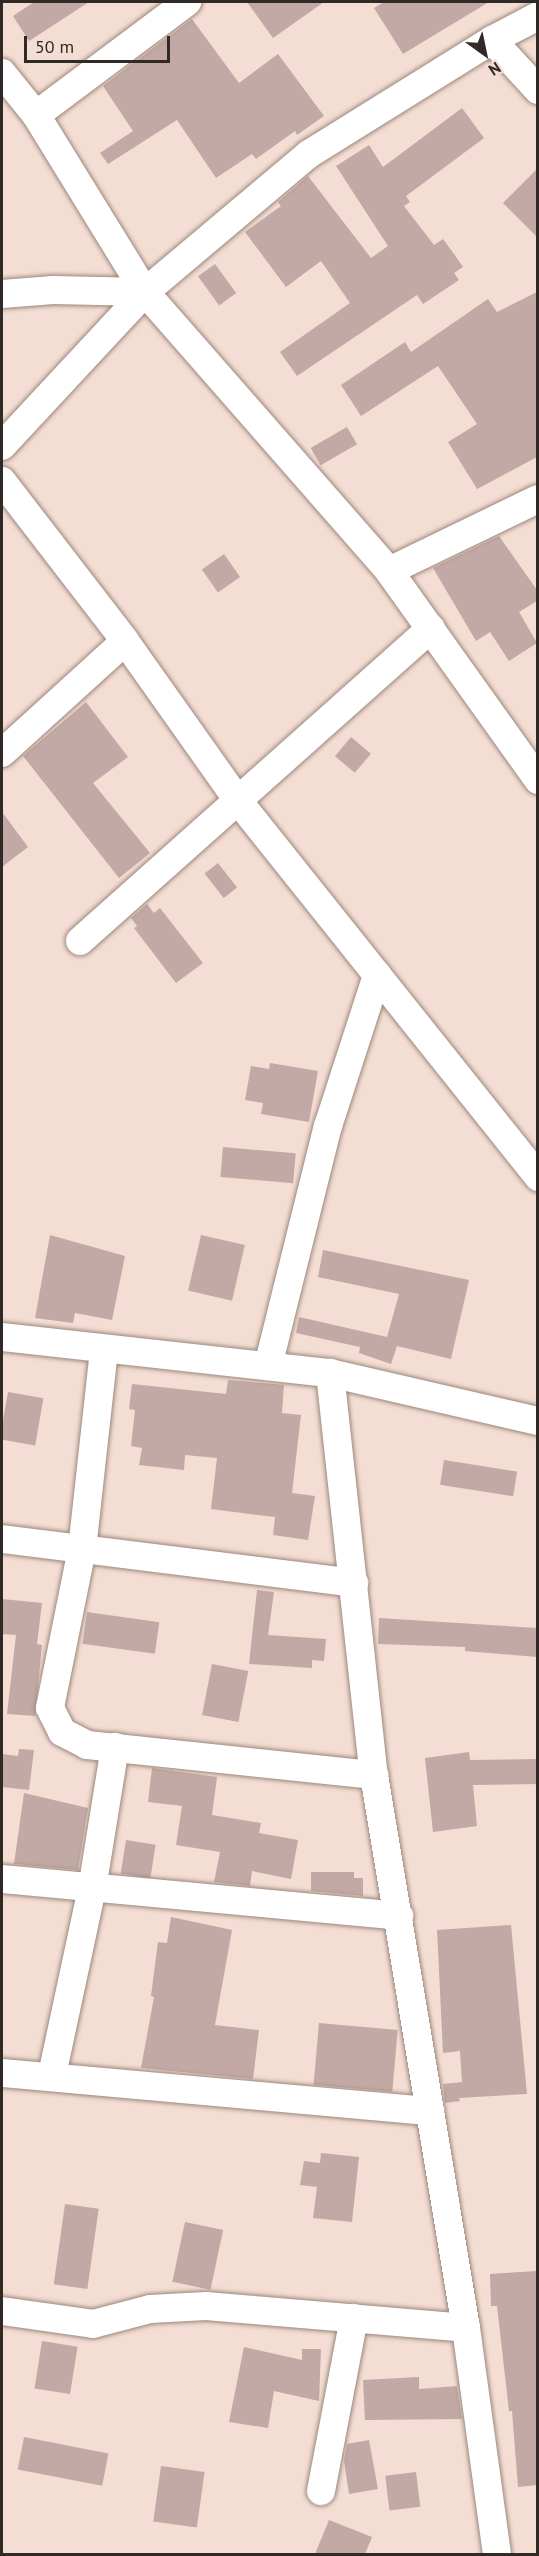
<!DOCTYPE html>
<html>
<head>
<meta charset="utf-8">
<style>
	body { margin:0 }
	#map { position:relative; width:539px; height:2556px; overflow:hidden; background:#f4ddd3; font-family:"PT Sans",sans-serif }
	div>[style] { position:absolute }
	.building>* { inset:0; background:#c2a9a5; transform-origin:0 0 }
	.roads { filter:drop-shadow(0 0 2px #9c877d) drop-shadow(0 0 2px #9c877d) }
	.minor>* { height:28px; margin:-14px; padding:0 14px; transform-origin:14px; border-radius:14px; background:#fff }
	span { translate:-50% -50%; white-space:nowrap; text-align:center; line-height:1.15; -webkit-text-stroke:4.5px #f4ddd3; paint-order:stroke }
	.frame { position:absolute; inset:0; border:3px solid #312925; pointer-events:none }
	.north { position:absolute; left:455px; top:24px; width:60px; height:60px; -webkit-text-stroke:4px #f4ddd3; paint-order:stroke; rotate:147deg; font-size:16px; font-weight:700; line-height:24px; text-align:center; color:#312925 }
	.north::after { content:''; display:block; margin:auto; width:21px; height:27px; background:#312925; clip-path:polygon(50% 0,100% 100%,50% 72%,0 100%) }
	.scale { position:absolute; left:24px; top:36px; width:146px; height:27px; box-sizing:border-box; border:3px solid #312925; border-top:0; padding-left:8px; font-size:18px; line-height:21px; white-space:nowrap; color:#312925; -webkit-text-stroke:4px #f4ddd3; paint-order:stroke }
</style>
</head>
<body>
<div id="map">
	<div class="building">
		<i style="clip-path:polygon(34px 2px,89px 2px,29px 41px,13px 16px)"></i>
		<i style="clip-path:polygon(247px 2px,324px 2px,273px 38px)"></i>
		<i style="clip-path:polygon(384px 2px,489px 2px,403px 54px,374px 8px)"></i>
		<i style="clip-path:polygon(192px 19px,239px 83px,278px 54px,324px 116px,297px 135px,295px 131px,256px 159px,252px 154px,216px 178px,177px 120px,108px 164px,100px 153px,133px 131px,103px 86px)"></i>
		<i style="clip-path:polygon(462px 108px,484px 138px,406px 196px,410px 202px,404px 206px,434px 245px,443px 239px,454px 254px,463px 267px,454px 273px,459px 280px,423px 304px,417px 295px,297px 376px,280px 352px,350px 303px,321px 261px,286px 287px,245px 232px,281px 206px,278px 202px,308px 176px,371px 258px,388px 246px,336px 166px,369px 145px,383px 167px)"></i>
		<i style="clip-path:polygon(537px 169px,537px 237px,503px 203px)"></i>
		<i style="left:215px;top:264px;width:36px;height:21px;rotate:54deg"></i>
		<i style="clip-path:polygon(537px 292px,537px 457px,477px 489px,448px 442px,477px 424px,438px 366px,361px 416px,341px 385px,405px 342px,411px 352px,488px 299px,497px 312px)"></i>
		<i style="left:347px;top:427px;width:20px;height:42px;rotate:60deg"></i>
		<i style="clip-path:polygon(499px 536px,537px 590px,537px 601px,519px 612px,537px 643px,509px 661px,490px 632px,476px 641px,433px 568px)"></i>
		<i style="left:224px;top:554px;width:28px;height:27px;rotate:55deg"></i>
		<i style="clip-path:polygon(86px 702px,128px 757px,93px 783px,150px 853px,119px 878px,23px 756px)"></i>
		<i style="left:351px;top:737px;width:26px;height:25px;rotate:40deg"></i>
		<i style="clip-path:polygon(2px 812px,28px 847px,2px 867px)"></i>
		<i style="left:218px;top:863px;width:31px;height:17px;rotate:52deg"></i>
		<i style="clip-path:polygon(147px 904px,154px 913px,160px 908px,203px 963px,176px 983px,134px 928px,137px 926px,131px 918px)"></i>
		<i style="clip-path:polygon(270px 1063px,318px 1071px,309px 1122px,261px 1114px,263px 1103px,245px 1100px,251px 1066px,269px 1069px)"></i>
		<i style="left:223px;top:1147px;width:73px;height:30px;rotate:5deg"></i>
		<i style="clip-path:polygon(50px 1235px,125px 1256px,112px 1320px,75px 1313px,73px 1323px,35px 1318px)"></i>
		<i style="left:201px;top:1235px;width:45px;height:57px;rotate:13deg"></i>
		<i style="clip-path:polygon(323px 1250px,469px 1280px,451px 1359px,397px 1346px,391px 1364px,359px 1353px,360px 1347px,296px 1333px,299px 1317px,387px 1337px,399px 1294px,318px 1277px)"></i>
		<i style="clip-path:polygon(228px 1380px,284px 1385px,282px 1413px,301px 1415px,292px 1493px,315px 1496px,308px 1540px,273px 1535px,275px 1517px,211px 1509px,217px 1458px,185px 1455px,184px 1470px,139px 1465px,142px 1448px,131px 1446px,135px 1410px,129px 1409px,132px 1384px,226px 1394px)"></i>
		<i style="left:8px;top:1392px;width:36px;height:48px;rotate:10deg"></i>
		<i style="left:444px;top:1460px;width:74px;height:25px;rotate:9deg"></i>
		<i style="clip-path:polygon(257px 1590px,274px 1592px,268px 1635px,326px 1639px,324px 1661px,312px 1660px,312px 1668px,249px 1664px)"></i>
		<i style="clip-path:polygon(2px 1599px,42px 1603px,37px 1644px,42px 1645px,35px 1716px,7px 1714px,16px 1635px,2px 1634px)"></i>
		<i style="left:87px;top:1612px;width:73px;height:32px;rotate:8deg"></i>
		<i style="clip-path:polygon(379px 1618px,537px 1628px,537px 1657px,465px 1651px,465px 1647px,378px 1644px)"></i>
		<i style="left:212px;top:1664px;width:37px;height:52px;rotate:11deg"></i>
		<i style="clip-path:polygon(19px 1749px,34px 1750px,29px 1790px,2px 1787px,2px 1754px,18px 1756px)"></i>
		<i style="clip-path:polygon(469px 1752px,470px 1760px,537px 1759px,537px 1784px,473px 1785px,477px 1826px,433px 1832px,425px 1758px)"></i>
		<i style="clip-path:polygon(152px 1768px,217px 1777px,212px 1815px,261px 1823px,259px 1833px,298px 1840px,291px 1879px,252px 1871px,250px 1886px,214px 1882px,220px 1852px,176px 1845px,182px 1806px,148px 1802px)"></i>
		<i style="clip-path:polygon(24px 1793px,88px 1808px,78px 1870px,14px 1864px)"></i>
		<i style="left:126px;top:1840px;width:30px;height:34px;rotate:9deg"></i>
		<i style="clip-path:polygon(311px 1872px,354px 1872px,354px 1878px,363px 1878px,363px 1896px,311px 1891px)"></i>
		<i style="clip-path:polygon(171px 1917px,232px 1930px,215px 2025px,259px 2030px,253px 2079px,141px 2068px,154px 1997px,151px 1996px,158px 1942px,167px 1943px)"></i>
		<i style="clip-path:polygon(511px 1925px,527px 2094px,459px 2098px,460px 2101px,445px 2103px,443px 2084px,462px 2082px,460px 2051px,443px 2053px,437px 1930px)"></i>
		<i style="left:319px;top:2023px;width:79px;height:62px;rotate:5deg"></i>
		<i style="clip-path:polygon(321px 2153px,359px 2157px,352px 2222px,313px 2218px,317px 2187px,300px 2185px,304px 2161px,320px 2163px)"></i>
		<i style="left:65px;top:2204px;width:34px;height:81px;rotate:8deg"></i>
		<i style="left:185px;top:2222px;width:39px;height:61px;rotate:12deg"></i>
		<i style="clip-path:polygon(537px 2271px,537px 2485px,518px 2487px,512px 2411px,509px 2411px,497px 2306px,491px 2306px,490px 2274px)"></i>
		<i style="left:42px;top:2341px;width:36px;height:48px;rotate:9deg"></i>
		<i style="clip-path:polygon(244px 2347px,302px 2360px,302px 2349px,321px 2349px,319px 2401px,274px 2391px,268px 2428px,229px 2422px)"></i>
		<i style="clip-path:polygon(419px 2377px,419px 2389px,457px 2386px,462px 2419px,365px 2420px,363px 2380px)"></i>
		<i style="left:24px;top:2437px;width:86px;height:33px;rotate:11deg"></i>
		<i style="clip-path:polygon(369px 2440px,378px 2489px,349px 2494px,344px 2461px,347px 2444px)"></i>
		<i style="left:161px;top:2466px;width:44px;height:56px;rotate:8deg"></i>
		<i style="left:416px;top:2472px;width:35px;height:31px;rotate:83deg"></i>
		<i style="clip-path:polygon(329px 2520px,372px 2537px,365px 2554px,315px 2554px)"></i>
	</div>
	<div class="roads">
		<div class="minor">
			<i style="left:538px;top:16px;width:52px;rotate:152.4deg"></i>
			<i style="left:492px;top:40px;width:68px;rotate:47.4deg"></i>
			<i style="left:2px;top:73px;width:54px;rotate:51deg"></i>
			<i style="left:36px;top:115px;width:208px;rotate:58.4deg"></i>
			<i style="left:145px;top:292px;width:371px;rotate:48.8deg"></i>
			<i style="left:389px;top:571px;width:257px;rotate:54.5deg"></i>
			<i style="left:36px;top:115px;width:189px;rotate:-36.8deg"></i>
			<i style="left:2px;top:294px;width:51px;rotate:-4.5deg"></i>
			<i style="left:53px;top:290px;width:92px;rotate:1.2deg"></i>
			<i style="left:2px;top:446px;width:210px;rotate:-47.1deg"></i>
			<i style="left:145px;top:292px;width:214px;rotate:-40.1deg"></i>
			<i style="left:309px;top:154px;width:216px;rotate:-31.9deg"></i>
			<i style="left:2px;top:481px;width:202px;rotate:52.4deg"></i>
			<i style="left:125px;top:641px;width:197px;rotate:54.7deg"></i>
			<i style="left:239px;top:802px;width:480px;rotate:51.4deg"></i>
			<i style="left:389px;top:571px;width:165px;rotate:-25.8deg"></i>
			<i style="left:2px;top:753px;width:166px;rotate:-42.3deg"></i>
			<i style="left:80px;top:941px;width:470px;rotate:-41.7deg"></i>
			<i style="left:2px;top:1337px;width:330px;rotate:6.3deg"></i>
			<i style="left:330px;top:1373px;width:213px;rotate:13deg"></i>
			<i style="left:104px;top:1350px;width:200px;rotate:96.3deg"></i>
			<i style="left:82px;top:1549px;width:162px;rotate:101.4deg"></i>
			<i style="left:50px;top:1708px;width:27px;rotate:63deg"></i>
			<i style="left:62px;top:1732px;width:28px;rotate:27deg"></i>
			<i style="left:87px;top:1745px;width:289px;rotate:6deg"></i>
			<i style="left:268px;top:1366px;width:247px;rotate:-76deg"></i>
			<i style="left:328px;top:1126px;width:159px;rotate:-72deg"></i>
			<i style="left:330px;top:1373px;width:404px;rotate:83.8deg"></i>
			<i style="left:374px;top:1775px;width:561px;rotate:80.55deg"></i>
			<i style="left:466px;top:2328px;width:228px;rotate:82.2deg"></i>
			<i style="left:2px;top:1539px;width:355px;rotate:7.1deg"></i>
			<i style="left:2px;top:1879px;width:399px;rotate:5.3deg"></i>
			<i style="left:2px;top:2073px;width:430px;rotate:5.1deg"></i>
			<i style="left:52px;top:2075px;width:190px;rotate:-77.9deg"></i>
			<i style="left:92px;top:1889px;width:144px;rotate:-80.8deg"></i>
			<i style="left:2px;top:2311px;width:92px;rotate:8.1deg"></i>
			<i style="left:93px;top:2324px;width:59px;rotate:-14.7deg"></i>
			<i style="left:150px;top:2309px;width:56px;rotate:-3.1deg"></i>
			<i style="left:206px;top:2306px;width:261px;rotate:4.8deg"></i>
			<i style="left:321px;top:2491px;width:176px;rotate:-79.2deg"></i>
		</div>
	</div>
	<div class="frame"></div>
	<div class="north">N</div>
	<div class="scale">50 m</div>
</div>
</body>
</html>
